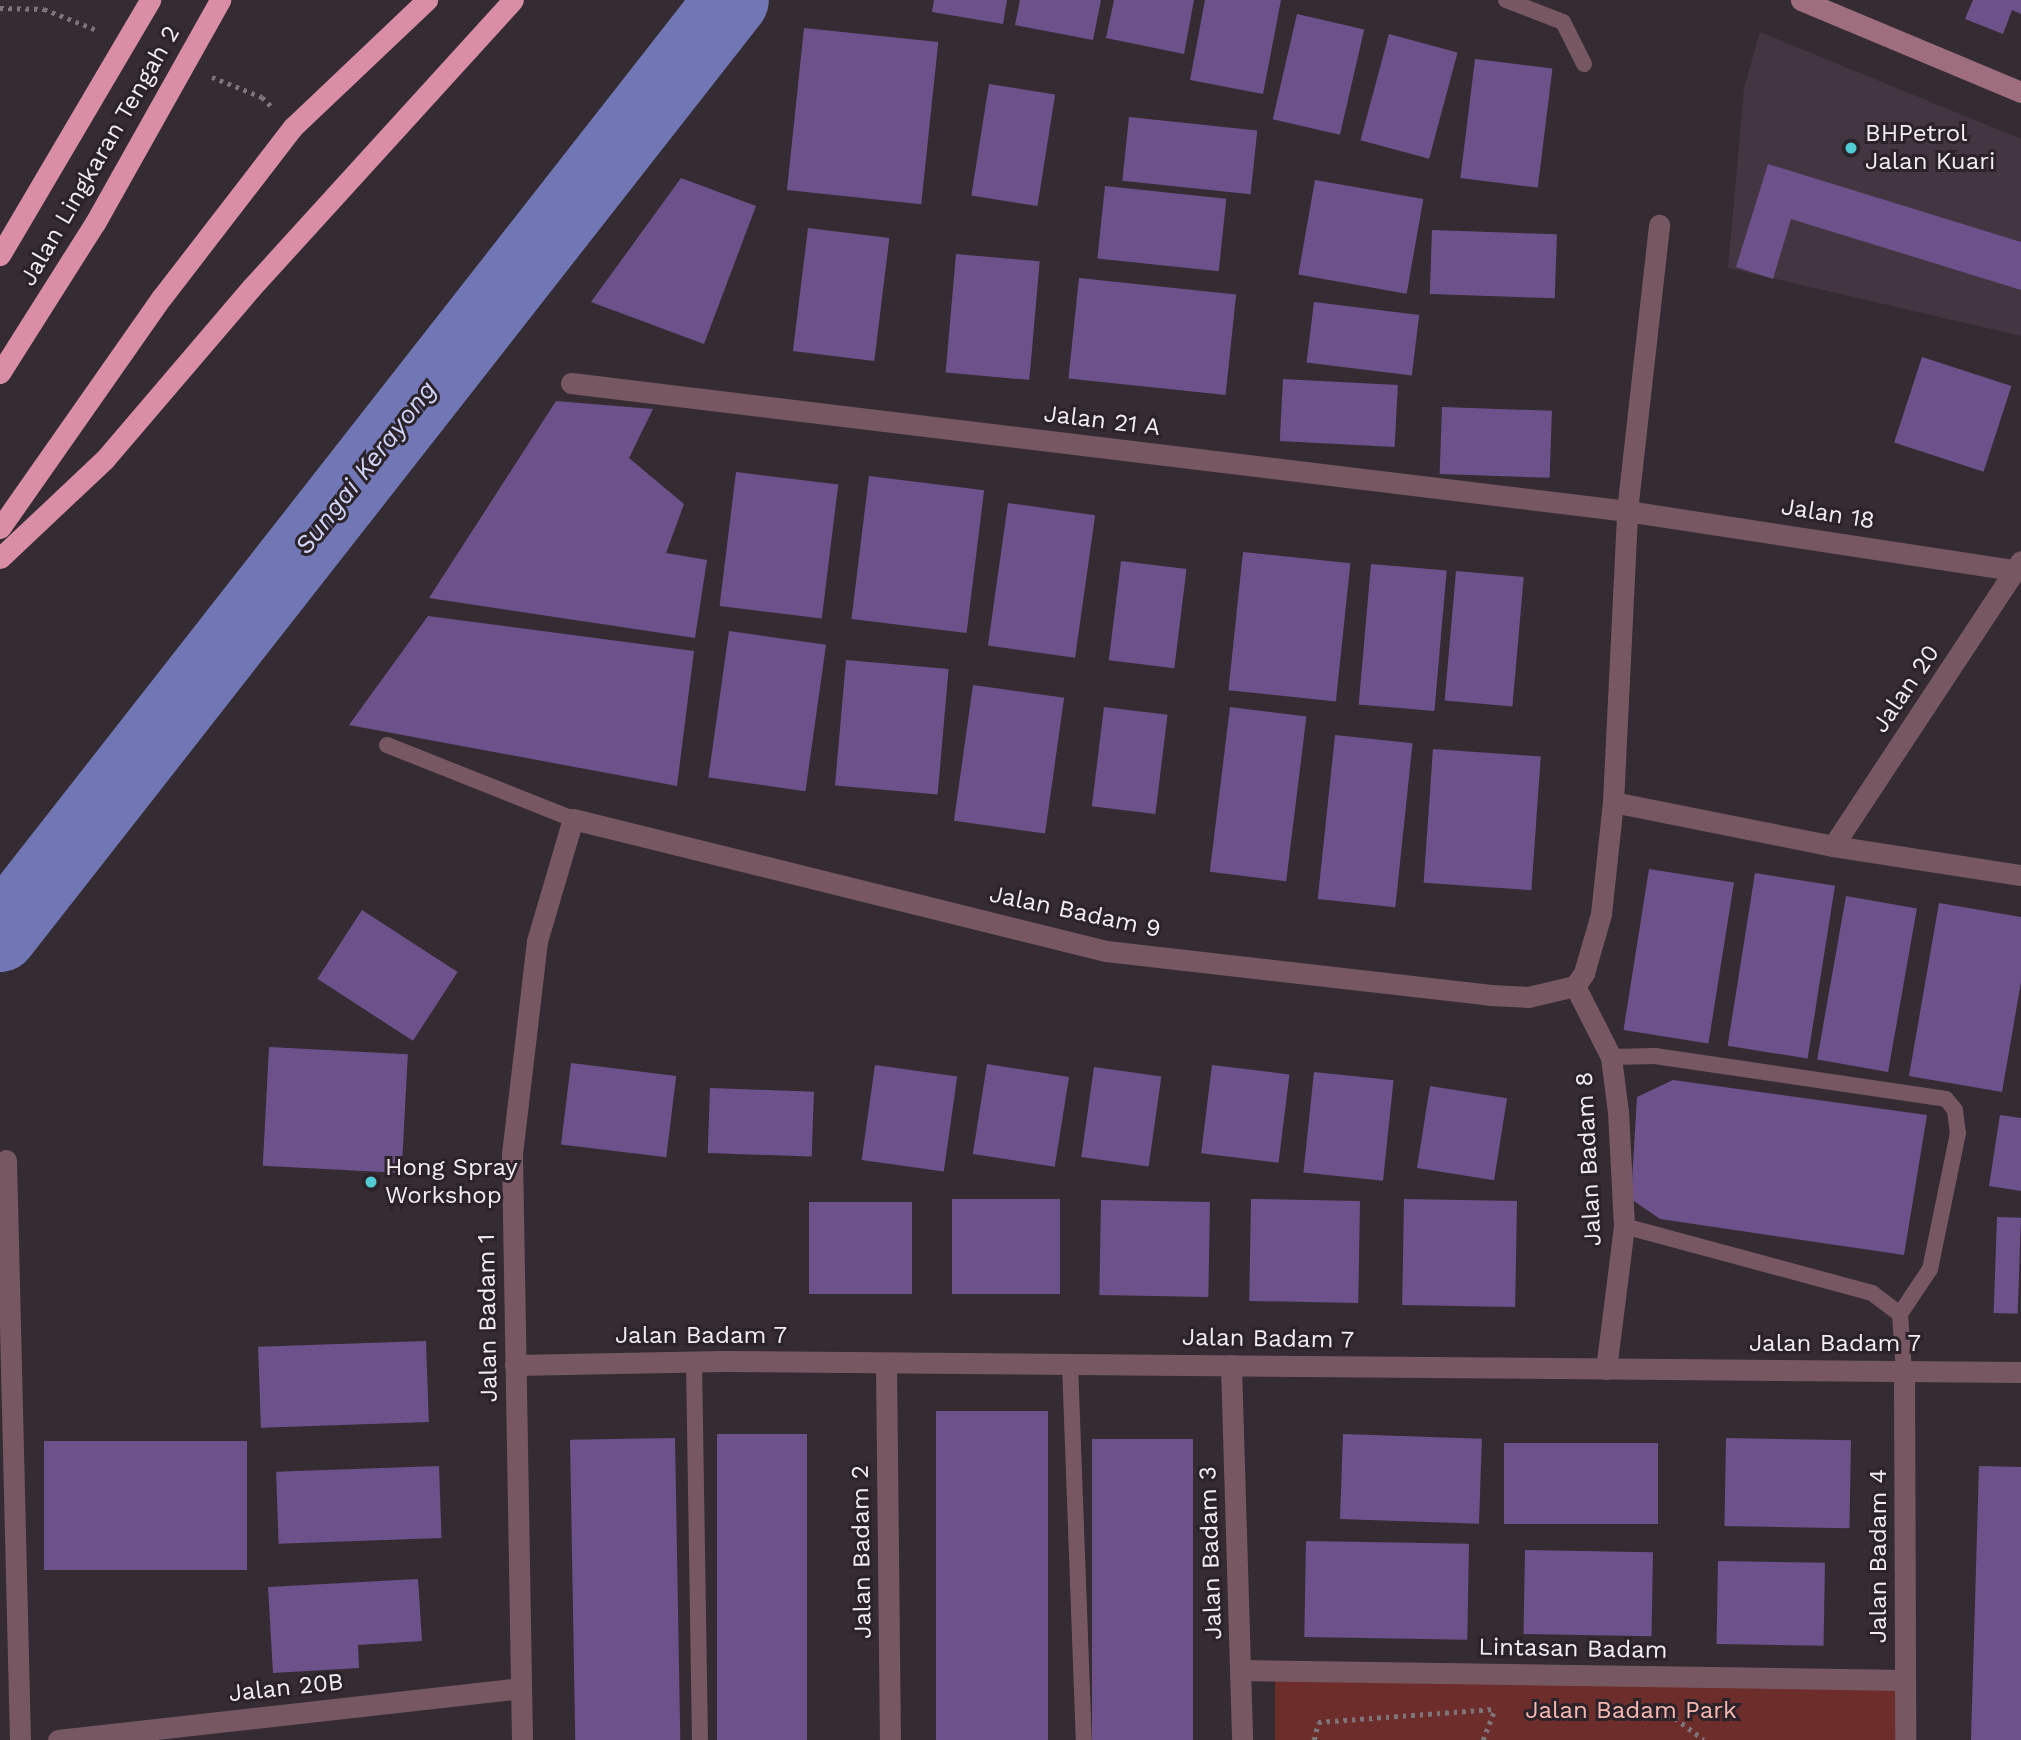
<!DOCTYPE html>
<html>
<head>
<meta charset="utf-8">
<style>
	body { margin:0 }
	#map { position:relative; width:2021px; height:1740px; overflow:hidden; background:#352c33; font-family:"Work Sans",sans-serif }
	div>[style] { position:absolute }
	.built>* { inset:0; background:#433541 }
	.green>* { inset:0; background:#6d2e2b; transform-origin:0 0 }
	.river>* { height:74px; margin:-37px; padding:0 37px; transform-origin:37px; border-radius:37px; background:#7177b5 }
	.building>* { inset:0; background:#6d518b; transform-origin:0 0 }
	.path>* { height:4.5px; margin-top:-2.25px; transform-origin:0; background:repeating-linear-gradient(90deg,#7d757b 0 3.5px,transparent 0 8.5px) }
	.lane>* { height:16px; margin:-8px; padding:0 8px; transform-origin:8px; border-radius:8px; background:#775862 }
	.street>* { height:21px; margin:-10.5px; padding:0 10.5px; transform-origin:10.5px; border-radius:10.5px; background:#775862 }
	.secondary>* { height:21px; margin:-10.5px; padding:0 10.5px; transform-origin:10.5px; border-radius:10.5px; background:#9f6e7e }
	.highway>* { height:21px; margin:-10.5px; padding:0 10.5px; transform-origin:10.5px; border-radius:10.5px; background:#d98ea6 }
	.highway-bridge>* { height:21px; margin:-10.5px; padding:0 10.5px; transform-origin:10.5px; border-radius:10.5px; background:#d98ea6 }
	.dots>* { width:19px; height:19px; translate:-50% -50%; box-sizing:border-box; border:4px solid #2b2329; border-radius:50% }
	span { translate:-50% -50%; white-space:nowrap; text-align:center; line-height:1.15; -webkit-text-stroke:6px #2b2329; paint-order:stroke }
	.poi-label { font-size:24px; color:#f3edf2 }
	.left { translate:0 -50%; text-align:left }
	.street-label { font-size:24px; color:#f3edf2 }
	.park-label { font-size:24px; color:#f8b8b1 }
	.water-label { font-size:26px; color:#d0d5f9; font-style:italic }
</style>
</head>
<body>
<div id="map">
	<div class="built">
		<i style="clip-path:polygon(1760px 32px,2021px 139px,2021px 336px,1728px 268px,1744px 88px)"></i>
	</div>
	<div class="green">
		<i style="left:1905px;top:1680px;width:60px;height:630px;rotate:90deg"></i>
	</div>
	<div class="river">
		<i style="left:0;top:935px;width:1187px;rotate:-51.94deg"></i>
	</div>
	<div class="building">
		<i style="clip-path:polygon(934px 0,1007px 0,1003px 24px,932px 12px)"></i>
		<i style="clip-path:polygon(1020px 0,1101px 0,1093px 40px,1015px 25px)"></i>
		<i style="clip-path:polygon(1114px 0,1194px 0,1184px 54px,1106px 38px)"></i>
		<i style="clip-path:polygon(1205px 0,1281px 0,1263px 94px,1190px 80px)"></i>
		<i style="clip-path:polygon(1973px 0,2021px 0,2021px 14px,2012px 10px,2003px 34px,1965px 19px)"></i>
		<i style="left:1297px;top:14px;width:69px;height:108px;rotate:13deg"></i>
		<i style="left:804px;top:28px;width:135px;height:163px;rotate:6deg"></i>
		<i style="left:1389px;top:34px;width:71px;height:110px;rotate:15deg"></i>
		<i style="left:1475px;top:59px;width:78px;height:120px;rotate:7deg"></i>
		<i style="left:989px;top:84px;width:67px;height:113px;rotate:9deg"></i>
		<i style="left:1129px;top:117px;width:129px;height:64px;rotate:6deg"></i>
		<i style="clip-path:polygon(1768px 164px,2021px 242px,2021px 290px,1791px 219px,1773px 279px,1736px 267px)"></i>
		<i style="clip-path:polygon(681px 178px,756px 206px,704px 344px,591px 302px)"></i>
		<i style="left:1315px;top:180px;width:110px;height:96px;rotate:10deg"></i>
		<i style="left:1105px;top:186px;width:122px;height:73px;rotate:6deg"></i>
		<i style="left:808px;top:228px;width:82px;height:124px;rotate:7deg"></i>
		<i style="left:1432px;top:230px;width:125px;height:64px;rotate:2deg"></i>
		<i style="left:956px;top:254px;width:84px;height:119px;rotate:5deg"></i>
		<i style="left:1079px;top:278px;width:158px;height:101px;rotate:6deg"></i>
		<i style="left:1314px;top:302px;width:106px;height:61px;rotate:7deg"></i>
		<i style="left:1922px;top:357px;width:94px;height:90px;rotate:18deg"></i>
		<i style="left:1283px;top:379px;width:115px;height:62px;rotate:3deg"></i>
		<i style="clip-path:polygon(556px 401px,653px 409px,629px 458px,684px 504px,666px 553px,707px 560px,695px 638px,429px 598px)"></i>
		<i style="left:1442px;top:407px;width:110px;height:67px;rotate:2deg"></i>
		<i style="left:736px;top:472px;width:103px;height:135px;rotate:7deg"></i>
		<i style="left:869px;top:476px;width:116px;height:144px;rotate:7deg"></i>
		<i style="left:1008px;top:503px;width:88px;height:144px;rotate:8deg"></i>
		<i style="left:1243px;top:552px;width:108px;height:139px;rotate:6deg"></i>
		<i style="left:1121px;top:561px;width:66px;height:100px;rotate:7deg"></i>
		<i style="left:1371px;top:564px;width:76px;height:141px;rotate:5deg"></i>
		<i style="left:1456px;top:571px;width:68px;height:130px;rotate:5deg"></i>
		<i style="clip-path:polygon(428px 616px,694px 651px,677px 786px,349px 725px)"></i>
		<i style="left:729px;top:631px;width:98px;height:148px;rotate:8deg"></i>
		<i style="left:846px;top:660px;width:103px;height:126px;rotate:5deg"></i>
		<i style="left:973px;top:685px;width:92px;height:137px;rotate:8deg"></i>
		<i style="left:1104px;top:707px;width:64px;height:100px;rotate:7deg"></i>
		<i style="left:1230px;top:707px;width:77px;height:166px;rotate:7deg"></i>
		<i style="left:1335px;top:735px;width:78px;height:165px;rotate:6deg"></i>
		<i style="left:1433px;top:749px;width:108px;height:134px;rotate:4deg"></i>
		<i style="left:1649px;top:869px;width:86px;height:163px;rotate:9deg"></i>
		<i style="left:1755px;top:873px;width:81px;height:175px;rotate:9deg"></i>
		<i style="left:1846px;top:896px;width:72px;height:166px;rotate:10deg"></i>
		<i style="clip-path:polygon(1939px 903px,2021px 917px,2021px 982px,2002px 1092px,1909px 1076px)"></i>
		<i style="left:362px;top:910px;width:114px;height:82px;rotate:33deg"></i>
		<i style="left:269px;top:1047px;width:139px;height:119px;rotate:3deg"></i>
		<i style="left:571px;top:1063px;width:106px;height:82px;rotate:7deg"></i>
		<i style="left:987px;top:1064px;width:83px;height:91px;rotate:9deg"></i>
		<i style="left:875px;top:1065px;width:83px;height:96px;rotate:8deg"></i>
		<i style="left:1212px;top:1065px;width:78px;height:89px;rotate:7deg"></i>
		<i style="left:1094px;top:1067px;width:68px;height:91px;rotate:8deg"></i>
		<i style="left:1314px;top:1072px;width:80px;height:101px;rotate:6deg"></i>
		<i style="clip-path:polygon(1673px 1080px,1927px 1115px,1904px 1255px,1660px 1219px,1631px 1199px,1637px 1097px)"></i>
		<i style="left:1430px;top:1086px;width:78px;height:83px;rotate:9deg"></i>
		<i style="left:710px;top:1088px;width:104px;height:65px;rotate:2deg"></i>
		<i style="clip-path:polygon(2000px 1115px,2021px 1118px,2021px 1191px,1989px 1186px)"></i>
		<i style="left:952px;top:1199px;width:108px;height:95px"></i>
		<i style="left:1251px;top:1199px;width:109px;height:102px;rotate:1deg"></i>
		<i style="left:1404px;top:1199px;width:113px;height:106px;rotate:1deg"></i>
		<i style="left:1101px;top:1200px;width:109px;height:95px;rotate:1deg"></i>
		<i style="left:809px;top:1202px;width:103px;height:92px"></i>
		<i style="left:1997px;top:1217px;width:24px;height:96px;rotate:2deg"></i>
		<i style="left:426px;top:1341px;width:81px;height:168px;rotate:88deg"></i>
		<i style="left:1048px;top:1411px;width:329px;height:112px;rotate:90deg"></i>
		<i style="left:717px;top:1434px;width:90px;height:306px"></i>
		<i style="left:1343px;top:1434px;width:139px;height:85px;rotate:2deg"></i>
		<i style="left:675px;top:1438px;width:302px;height:105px;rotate:89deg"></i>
		<i style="left:1726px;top:1438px;width:125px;height:88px;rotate:1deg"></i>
		<i style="left:1193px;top:1439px;width:301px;height:101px;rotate:90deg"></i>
		<i style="left:44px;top:1441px;width:203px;height:129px"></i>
		<i style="left:1504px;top:1443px;width:154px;height:81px"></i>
		<i style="left:439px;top:1466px;width:72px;height:163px;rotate:88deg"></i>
		<i style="clip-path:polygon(1979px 1466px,2021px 1467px,2021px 1740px,1971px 1740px)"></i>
		<i style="left:1306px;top:1541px;width:163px;height:96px;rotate:1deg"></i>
		<i style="left:1525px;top:1550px;width:128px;height:84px;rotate:1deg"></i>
		<i style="left:1718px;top:1561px;width:107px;height:83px;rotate:1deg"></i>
		<i style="clip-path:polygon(418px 1579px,422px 1641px,358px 1645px,359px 1668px,273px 1673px,268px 1587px)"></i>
	</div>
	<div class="path">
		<i style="left:0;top:8px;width:44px;rotate:1.3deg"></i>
		<i style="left:44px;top:9px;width:57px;rotate:21.6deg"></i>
		<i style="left:212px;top:77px;width:54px;rotate:21.8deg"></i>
		<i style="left:262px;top:97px;width:14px;rotate:45deg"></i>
		<i style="left:1601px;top:1710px;width:74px;rotate:6.2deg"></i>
		<i style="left:1675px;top:1718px;width:36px;rotate:37deg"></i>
		<i style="left:1314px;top:1740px;width:18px;rotate:-77deg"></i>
		<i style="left:1318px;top:1722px;width:177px;rotate:-4.2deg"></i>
		<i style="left:1483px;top:1740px;width:34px;rotate:-69deg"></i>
	</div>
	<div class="lane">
		<i style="left:1506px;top:0;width:61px;rotate:21.1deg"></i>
		<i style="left:1563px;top:22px;width:47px;rotate:63.4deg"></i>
		<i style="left:387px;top:745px;width:200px;rotate:21.7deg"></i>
		<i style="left:1611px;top:1057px;width:44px;rotate:-1.3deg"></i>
		<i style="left:1655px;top:1056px;width:294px;rotate:8.4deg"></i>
		<i style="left:1946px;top:1099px;width:14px;rotate:51deg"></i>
		<i style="left:1955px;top:1110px;width:23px;rotate:83deg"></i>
		<i style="left:1958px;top:1133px;width:139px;rotate:101.6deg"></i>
		<i style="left:1930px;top:1269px;width:54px;rotate:123.7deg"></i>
		<i style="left:1624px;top:1226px;width:257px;rotate:15.1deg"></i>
		<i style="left:1872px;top:1293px;width:35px;rotate:37deg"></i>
		<i style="left:1900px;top:1314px;width:57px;rotate:86deg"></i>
		<i style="left:694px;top:1361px;width:379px;rotate:89.1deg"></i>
		<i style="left:1070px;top:1364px;width:376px;rotate:87.9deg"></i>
	</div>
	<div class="street">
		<i style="left:571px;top:383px;width:1064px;rotate:6.91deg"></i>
		<i style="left:1627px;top:511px;width:399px;rotate:8.7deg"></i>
		<i style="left:1613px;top:802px;width:224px;rotate:11.3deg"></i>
		<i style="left:1833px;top:846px;width:190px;rotate:8.8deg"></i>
		<i style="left:1833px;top:846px;width:341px;rotate:-56.6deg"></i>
		<i style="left:6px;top:1160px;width:580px;rotate:88.62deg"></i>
		<i style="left:886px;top:1363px;width:377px;rotate:89.4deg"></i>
		<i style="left:515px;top:1365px;width:207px;rotate:-1.1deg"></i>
		<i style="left:722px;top:1361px;width:1299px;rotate:0.49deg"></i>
		<i style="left:1231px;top:1365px;width:375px;rotate:88.3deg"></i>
		<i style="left:1606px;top:1369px;width:144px;rotate:-82.8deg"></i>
		<i style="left:1624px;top:1226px;width:114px;rotate:-93deg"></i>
		<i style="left:1618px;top:1112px;width:55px;rotate:-97.3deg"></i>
		<i style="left:1611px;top:1057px;width:80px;rotate:-116.9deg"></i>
		<i style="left:1575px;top:986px;width:16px;rotate:-55deg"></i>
		<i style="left:1584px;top:973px;width:61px;rotate:-73.9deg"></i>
		<i style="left:1601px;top:914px;width:113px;rotate:-83.9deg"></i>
		<i style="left:1613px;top:802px;width:291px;rotate:-87.2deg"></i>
		<i style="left:1627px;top:511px;width:288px;rotate:-83.6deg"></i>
		<i style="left:1904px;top:1371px;width:369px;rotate:89.8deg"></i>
		<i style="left:1241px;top:1670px;width:664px;rotate:0.86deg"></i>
		<i style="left:58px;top:1740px;width:465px;rotate:-6.4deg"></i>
		<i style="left:522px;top:1740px;width:586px;rotate:-90.98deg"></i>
		<i style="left:512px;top:1154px;width:214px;rotate:-83.3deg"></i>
		<i style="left:537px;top:941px;width:127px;rotate:-73.6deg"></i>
		<i style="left:573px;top:819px;width:549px;rotate:13.91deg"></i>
		<i style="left:1106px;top:951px;width:387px;rotate:6.5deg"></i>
		<i style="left:1490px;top:995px;width:38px;rotate:3deg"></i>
		<i style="left:1528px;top:997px;width:48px;rotate:-13.2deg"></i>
	</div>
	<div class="secondary">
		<i style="left:1801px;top:0;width:238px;rotate:22.7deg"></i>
	</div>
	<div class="highway">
		<i style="left:0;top:528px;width:282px;rotate:-55deg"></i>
		<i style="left:162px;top:297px;width:215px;rotate:-52.4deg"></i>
		<i style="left:293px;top:127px;width:185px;rotate:-43.5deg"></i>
		<i style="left:0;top:558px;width:144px;rotate:-43.3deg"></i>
		<i style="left:105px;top:459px;width:225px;rotate:-49.5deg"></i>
		<i style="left:251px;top:288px;width:389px;rotate:-47.7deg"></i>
	</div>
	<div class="highway-bridge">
		<i style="left:0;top:255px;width:296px;rotate:-59.5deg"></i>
		<i style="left:0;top:373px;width:178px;rotate:-57.7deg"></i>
		<i style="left:95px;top:223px;width:256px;rotate:-60.7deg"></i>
	</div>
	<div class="dots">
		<i style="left:1851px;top:148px;background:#51ccd2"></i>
		<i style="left:371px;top:1182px;background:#51ccd2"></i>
	</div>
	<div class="poi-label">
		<span class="left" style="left:1865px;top:148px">BHPetrol<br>Jalan Kuari</span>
		<span class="left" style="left:385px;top:1182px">Hong Spray<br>Workshop</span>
	</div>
	<div class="street-label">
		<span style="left:100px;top:156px;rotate:-60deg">Jalan Lingkaran Tengah 2</span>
		<span style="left:1102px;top:421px;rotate:7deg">Jalan 21 A</span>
		<span style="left:1828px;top:514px;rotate:9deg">Jalan 18</span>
		<span style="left:1906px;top:689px;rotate:-56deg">Jalan 20</span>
		<span style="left:1075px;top:912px;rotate:12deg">Jalan Badam 9</span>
		<span style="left:1589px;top:1159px;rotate:-93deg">Jalan Badam 8</span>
		<span style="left:488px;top:1318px;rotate:-91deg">Jalan Badam 1</span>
		<span style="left:701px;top:1336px">Jalan Badam 7</span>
		<span style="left:1268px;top:1339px;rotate:1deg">Jalan Badam 7</span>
		<span style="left:1835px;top:1344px">Jalan Badam 7</span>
		<span style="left:862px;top:1552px;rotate:-91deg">Jalan Badam 2</span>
		<span style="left:1211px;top:1553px;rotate:-92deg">Jalan Badam 3</span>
		<span style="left:1879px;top:1556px;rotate:-90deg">Jalan Badam 4</span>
		<span style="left:1573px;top:1649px;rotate:1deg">Lintasan Badam</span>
		<span style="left:286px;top:1688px;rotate:-6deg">Jalan 20B</span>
	</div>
	<div class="park-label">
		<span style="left:1631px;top:1711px">Jalan Badam Park</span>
	</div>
	<div class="water-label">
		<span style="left:366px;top:468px;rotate:-52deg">Sungai Kerayong</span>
	</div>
</div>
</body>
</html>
